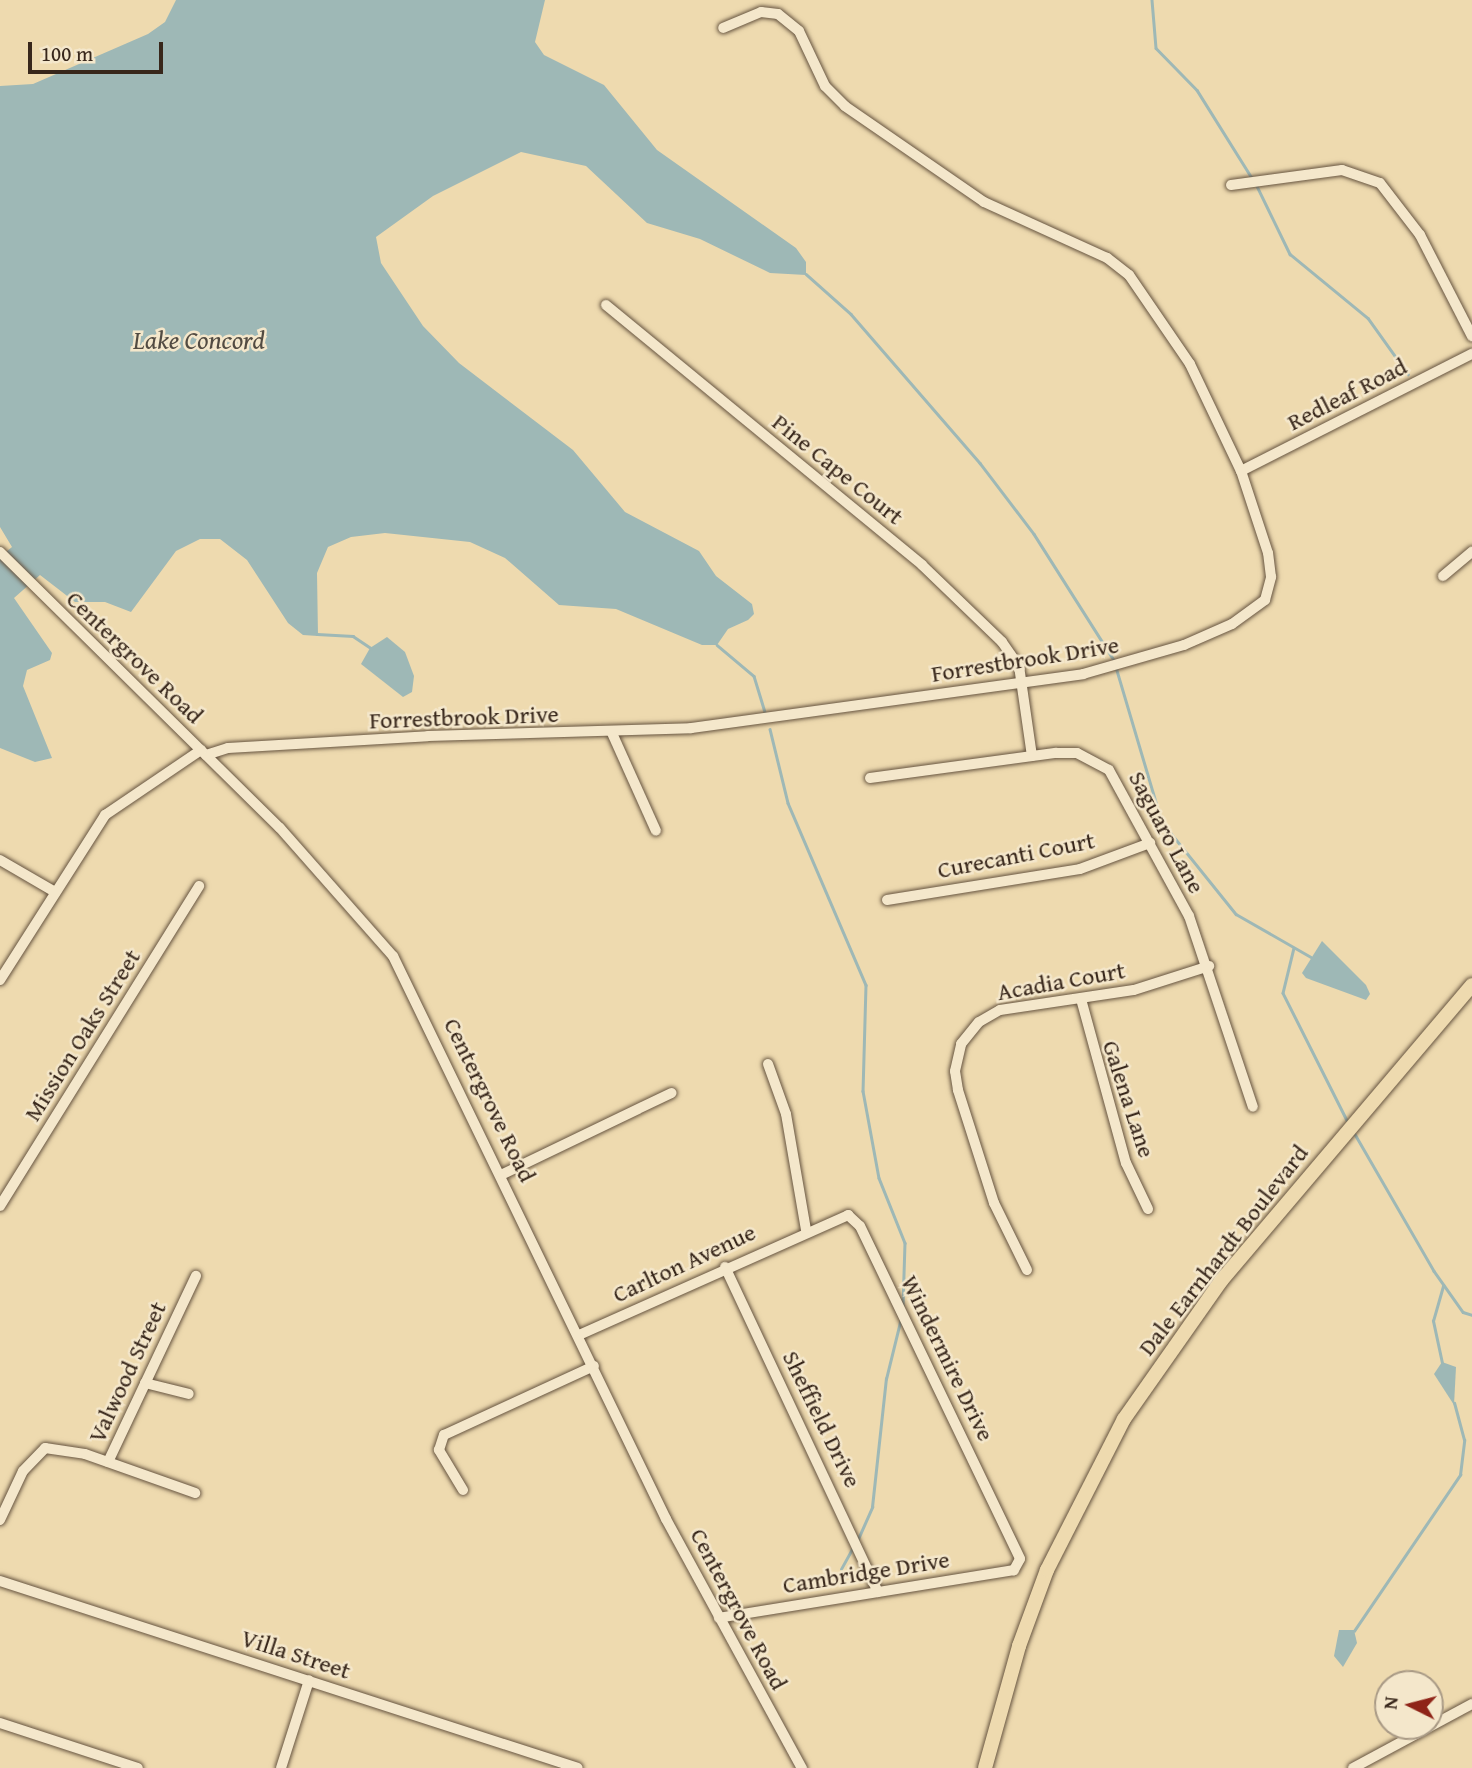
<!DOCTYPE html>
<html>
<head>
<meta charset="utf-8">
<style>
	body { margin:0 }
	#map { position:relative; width:1472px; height:1768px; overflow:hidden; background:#eedaaf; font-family:"Gentium Book Plus",serif }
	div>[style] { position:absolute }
	.water>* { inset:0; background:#9eb8b6 }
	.stream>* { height:2.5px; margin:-1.25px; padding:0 1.25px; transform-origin:1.25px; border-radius:1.25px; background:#9eb8b6 }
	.roads { filter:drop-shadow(0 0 2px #665440) drop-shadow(0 0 2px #665440) }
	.minor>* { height:10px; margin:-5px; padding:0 5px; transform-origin:5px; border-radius:5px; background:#f4e7cb }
	.major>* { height:14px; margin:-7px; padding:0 7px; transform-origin:7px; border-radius:7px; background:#eedaaf }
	span { translate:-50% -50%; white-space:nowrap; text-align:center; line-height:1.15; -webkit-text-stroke:5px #f4e7cb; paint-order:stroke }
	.street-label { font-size:24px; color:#38271b }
	.water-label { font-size:26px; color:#524b42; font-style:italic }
	.north { position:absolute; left:1374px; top:1670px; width:70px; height:70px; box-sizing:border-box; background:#f4e7cb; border:2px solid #a99a85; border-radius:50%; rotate:276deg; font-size:19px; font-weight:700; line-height:28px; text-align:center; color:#38271b }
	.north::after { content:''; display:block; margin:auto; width:24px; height:32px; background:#8f2418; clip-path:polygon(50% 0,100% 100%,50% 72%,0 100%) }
	.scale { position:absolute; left:28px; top:42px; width:135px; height:32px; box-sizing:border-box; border:4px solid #38271b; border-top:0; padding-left:9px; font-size:21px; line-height:24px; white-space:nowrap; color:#38271b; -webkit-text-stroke:5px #f4e7cb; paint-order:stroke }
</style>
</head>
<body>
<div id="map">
	<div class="water">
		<i style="clip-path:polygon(176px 0,545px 0,535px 42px,544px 55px,604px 85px,657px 150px,796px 248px,806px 262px,806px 275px,770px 273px,700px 239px,647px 223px,586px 166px,521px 152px,433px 196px,376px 237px,381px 263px,423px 326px,459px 363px,573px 450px,625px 512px,699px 551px,716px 576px,752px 604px,754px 614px,748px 620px,728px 629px,717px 645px,702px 645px,616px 609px,559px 605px,505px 558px,470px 542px,385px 533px,351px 537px,328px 547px,317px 573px,318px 636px,303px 635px,288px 623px,247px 560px,220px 539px,200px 539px,176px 551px,131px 612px,105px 602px,75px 602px,40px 575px,14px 598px,52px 653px,50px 660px,27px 670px,23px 686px,52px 758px,35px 762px,0 748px,0 557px,12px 547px,0 527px,0 86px,33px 84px,148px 34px,165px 22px)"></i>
		<i style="clip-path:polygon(387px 637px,405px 652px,414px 676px,412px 692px,403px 697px,361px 664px,370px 648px)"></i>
		<i style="clip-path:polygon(1322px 941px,1366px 985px,1370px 994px,1366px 1000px,1306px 978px,1302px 973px)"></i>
		<i style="clip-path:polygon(1442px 1362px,1456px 1367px,1454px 1405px,1434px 1374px)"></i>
		<i style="clip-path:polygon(1339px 1630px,1354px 1630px,1357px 1643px,1343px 1667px,1334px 1656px)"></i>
	</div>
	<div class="stream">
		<i style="left:1152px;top:0;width:48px;rotate:85.2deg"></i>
		<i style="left:1156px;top:48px;width:59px;rotate:45.7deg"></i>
		<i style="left:1197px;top:90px;width:104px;rotate:58deg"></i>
		<i style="left:1256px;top:184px;width:78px;rotate:64.1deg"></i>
		<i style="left:1290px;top:254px;width:101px;rotate:39.4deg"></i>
		<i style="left:1368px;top:318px;width:69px;rotate:54.5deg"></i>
		<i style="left:806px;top:274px;width:60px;rotate:41.6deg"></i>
		<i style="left:851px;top:314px;width:197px;rotate:49.1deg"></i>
		<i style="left:980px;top:463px;width:89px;rotate:52.7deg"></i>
		<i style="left:1034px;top:534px;width:149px;rotate:57.6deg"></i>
		<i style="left:317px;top:634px;width:36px;rotate:3deg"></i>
		<i style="left:353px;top:636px;width:22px;rotate:34deg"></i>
		<i style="left:717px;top:645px;width:48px;rotate:40deg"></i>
		<i style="left:754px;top:676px;width:39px;rotate:73deg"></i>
		<i style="left:1116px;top:667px;width:162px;rotate:73.5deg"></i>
		<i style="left:1162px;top:822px;width:118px;rotate:51.2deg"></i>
		<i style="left:1236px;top:914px;width:86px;rotate:29.8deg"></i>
		<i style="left:770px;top:729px;width:76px;rotate:76.3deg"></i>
		<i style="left:788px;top:803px;width:198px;rotate:66.8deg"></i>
		<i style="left:866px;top:985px;width:106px;rotate:91.6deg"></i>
		<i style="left:863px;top:1091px;width:88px;rotate:79.6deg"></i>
		<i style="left:879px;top:1178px;width:70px;rotate:68.2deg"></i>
		<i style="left:905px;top:1243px;width:65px;rotate:91.8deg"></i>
		<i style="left:1294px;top:948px;width:46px;rotate:103.7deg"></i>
		<i style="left:1283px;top:993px;width:144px;rotate:63.3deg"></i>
		<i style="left:1355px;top:1134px;width:158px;rotate:60deg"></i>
		<i style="left:1434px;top:1271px;width:50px;rotate:54.7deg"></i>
		<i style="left:1463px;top:1312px;width:9px;rotate:18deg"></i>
		<i style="left:1442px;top:1363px;width:43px;rotate:-102.1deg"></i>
		<i style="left:1433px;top:1321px;width:37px;rotate:-74deg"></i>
		<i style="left:858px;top:1539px;width:35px;rotate:-66deg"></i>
		<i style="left:872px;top:1507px;width:129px;rotate:-83.8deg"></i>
		<i style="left:886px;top:1379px;width:59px;rotate:-76.2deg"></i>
		<i style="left:841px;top:1569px;width:25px;rotate:-61deg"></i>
		<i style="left:1354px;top:1631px;width:189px;rotate:-55.8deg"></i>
		<i style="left:1460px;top:1475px;width:35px;rotate:-83deg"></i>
		<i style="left:1464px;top:1440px;width:38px;rotate:-105deg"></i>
	</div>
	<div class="roads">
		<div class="minor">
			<i style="left:1231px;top:185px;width:112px;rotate:-7.7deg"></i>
			<i style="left:1342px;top:170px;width:40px;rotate:18.9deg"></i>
			<i style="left:1380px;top:183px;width:66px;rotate:52.4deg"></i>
			<i style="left:1420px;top:235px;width:114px;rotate:62.8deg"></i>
			<i style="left:606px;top:305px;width:409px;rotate:39.4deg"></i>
			<i style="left:922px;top:565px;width:111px;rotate:43.9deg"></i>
			<i style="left:1002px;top:642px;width:29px;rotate:55deg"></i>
			<i style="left:1019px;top:666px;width:91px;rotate:81.8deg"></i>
			<i style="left:1241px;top:471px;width:259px;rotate:-26.9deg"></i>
			<i style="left:0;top:552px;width:393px;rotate:44.6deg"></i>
			<i style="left:280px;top:828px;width:171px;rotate:48.6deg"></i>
			<i style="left:393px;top:956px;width:626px;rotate:64.13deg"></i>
			<i style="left:666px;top:1519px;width:284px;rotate:61.4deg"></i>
			<i style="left:1443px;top:576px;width:38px;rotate:-40deg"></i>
			<i style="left:612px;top:733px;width:107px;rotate:65.8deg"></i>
			<i style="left:206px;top:755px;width:23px;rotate:-18deg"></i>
			<i style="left:228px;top:748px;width:200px;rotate:-3.4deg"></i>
			<i style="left:428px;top:736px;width:263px;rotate:-1.7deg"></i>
			<i style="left:691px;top:728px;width:396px;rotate:-7.8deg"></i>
			<i style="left:1083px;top:674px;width:105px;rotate:-16deg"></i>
			<i style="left:1184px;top:645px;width:52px;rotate:-23.6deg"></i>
			<i style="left:1232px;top:624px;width:41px;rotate:-36deg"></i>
			<i style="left:1265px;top:600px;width:24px;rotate:-75deg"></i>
			<i style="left:1271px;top:577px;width:24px;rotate:-97deg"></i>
			<i style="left:1268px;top:553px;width:86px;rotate:-108.2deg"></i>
			<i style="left:1241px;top:471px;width:119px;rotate:-115.5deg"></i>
			<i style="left:1190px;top:364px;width:108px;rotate:-124.4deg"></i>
			<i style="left:1129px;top:275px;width:28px;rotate:-142deg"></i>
			<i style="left:1107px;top:258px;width:135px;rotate:-155.5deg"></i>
			<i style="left:984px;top:202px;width:169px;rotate:-145.4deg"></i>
			<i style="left:845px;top:106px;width:28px;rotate:-135deg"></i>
			<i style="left:825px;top:86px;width:61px;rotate:-115.3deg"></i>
			<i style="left:799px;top:31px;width:27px;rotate:-141deg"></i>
			<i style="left:778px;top:14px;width:17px;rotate:-173deg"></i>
			<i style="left:761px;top:12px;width:41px;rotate:157.2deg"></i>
			<i style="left:870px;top:778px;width:188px;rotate:-7.7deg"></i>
			<i style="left:1056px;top:753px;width:21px"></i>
			<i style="left:1077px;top:753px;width:36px;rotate:28deg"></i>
			<i style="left:1109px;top:770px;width:166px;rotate:61.3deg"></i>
			<i style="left:1189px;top:916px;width:201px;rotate:71.5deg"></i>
			<i style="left:0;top:860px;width:64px;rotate:30.2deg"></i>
			<i style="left:887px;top:900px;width:195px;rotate:-9.1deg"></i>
			<i style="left:1080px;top:869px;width:75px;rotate:-20.4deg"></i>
			<i style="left:0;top:980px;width:196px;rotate:-57.5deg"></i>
			<i style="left:105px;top:815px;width:116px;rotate:-34.1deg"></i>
			<i style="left:1081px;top:999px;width:170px;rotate:74.7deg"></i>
			<i style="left:1126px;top:1163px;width:51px;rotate:64.4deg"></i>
			<i style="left:768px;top:1064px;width:53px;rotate:70.2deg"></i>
			<i style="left:786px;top:1114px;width:118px;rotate:80.2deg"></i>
			<i style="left:503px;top:1174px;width:187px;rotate:-25.7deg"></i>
			<i style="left:0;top:1206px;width:377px;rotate:-58.1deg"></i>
			<i style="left:725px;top:1267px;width:359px;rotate:64.8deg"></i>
			<i style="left:1027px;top:1270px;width:75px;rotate:-116.2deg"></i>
			<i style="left:994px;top:1203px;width:119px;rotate:-107.7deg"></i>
			<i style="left:958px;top:1090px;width:19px;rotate:-99deg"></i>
			<i style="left:955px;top:1071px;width:28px;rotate:-77deg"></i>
			<i style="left:961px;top:1044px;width:28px;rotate:-51deg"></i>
			<i style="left:979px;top:1022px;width:24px;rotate:-30deg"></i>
			<i style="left:1000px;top:1010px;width:135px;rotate:-8.5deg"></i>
			<i style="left:1134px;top:990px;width:79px;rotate:-17.7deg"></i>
			<i style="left:579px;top:1335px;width:295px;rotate:-24deg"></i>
			<i style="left:848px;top:1215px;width:16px;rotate:43deg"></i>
			<i style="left:860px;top:1226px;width:369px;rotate:64.3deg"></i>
			<i style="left:1020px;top:1559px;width:13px;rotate:119deg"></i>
			<i style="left:1014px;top:1570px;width:299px;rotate:170.8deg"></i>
			<i style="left:145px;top:1383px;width:45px;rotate:14deg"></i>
			<i style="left:108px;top:1462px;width:206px;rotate:-64.7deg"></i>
			<i style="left:463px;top:1490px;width:47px;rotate:-121deg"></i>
			<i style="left:439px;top:1450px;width:16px;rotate:-72deg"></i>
			<i style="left:444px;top:1435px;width:165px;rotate:-24.7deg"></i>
			<i style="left:0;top:1520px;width:54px;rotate:-64.9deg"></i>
			<i style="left:23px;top:1471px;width:32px;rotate:-46deg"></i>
			<i style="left:45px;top:1448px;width:40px;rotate:8.5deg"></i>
			<i style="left:85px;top:1454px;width:117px;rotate:19.5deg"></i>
			<i style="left:0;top:1581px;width:607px;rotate:17.93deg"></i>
			<i style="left:0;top:1723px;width:145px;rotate:18.1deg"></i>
			<i style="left:281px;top:1768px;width:92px;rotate:-72.3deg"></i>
			<i style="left:1353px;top:1768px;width:135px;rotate:-28.3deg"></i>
		</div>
		<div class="major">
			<i style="left:985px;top:1768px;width:127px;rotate:-74.4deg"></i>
			<i style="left:1019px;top:1646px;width:81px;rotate:-69.8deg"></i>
			<i style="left:1047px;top:1570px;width:169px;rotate:-63deg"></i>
			<i style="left:1124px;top:1419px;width:169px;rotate:-54.9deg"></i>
			<i style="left:1221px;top:1281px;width:388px;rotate:-49.7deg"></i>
		</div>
	</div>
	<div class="street-label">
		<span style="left:1347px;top:394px;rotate:-27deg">Redleaf Road</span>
		<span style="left:838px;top:469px;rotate:39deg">Pine Cape Court</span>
		<span style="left:135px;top:657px;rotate:44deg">Centergrove Road</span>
		<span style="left:1025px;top:659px;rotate:-9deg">Forrestbrook Drive</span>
		<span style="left:464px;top:717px;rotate:-2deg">Forrestbrook Drive</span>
		<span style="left:1167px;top:832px;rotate:62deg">Saguaro Lane</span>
		<span style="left:1016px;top:855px;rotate:-11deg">Curecanti Court</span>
		<span style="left:1061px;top:981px;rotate:-10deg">Acadia Court</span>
		<span style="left:82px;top:1035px;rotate:-58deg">Mission Oaks Street</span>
		<span style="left:1129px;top:1099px;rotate:72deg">Galena Lane</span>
		<span style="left:490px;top:1100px;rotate:64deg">Centergrove Road</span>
		<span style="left:1223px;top:1250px;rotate:-52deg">Dale Earnhardt Boulevard</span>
		<span style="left:684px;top:1263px;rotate:-25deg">Carlton Avenue</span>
		<span style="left:948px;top:1358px;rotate:64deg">Windermire Drive</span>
		<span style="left:127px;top:1372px;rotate:-65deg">Valwood Street</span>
		<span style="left:822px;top:1419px;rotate:64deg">Sheffield Drive</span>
		<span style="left:866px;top:1572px;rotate:-9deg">Cambridge Drive</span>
		<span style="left:739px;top:1609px;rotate:62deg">Centergrove Road</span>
		<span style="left:296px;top:1654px;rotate:18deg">Villa Street</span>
	</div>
	<div class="water-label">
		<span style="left:199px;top:340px">Lake Concord</span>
	</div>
	<div class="north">N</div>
	<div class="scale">100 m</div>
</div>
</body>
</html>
